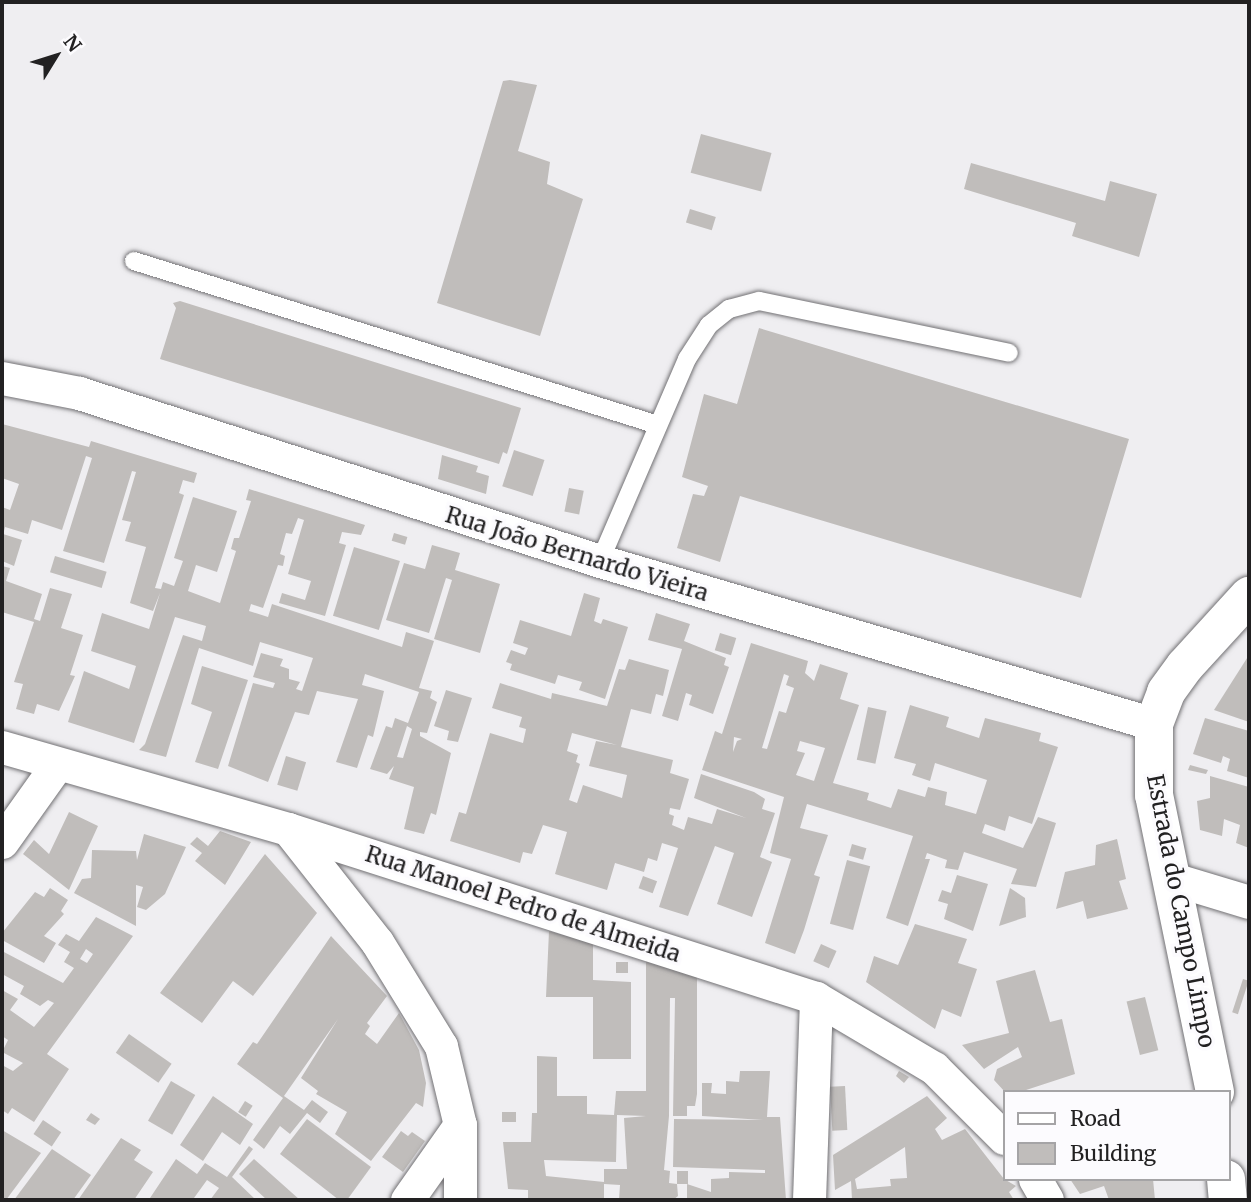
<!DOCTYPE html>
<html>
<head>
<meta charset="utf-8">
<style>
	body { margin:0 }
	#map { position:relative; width:1251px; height:1202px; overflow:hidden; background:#efeef1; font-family:Merriweather,serif }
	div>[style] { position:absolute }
	.building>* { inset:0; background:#c0bdbb; transform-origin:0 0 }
	.roads { filter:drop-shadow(0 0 2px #727174) drop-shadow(0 0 2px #727174) }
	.service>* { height:18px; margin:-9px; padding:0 9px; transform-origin:9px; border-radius:9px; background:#fff }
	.minor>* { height:33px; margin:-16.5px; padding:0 16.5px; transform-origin:16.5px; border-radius:16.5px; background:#fff }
	.primary>* { height:38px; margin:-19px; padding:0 19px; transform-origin:19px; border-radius:19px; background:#fff }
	span { translate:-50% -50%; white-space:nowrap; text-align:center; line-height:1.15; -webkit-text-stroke:7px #fcfbfe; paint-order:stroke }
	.street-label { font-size:23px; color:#222122 }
	.frame { position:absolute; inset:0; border:4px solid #222122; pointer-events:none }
	.legend { position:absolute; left:1003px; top:1090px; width:228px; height:91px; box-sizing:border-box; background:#fcfbfe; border:2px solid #a5a4a6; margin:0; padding:9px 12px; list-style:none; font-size:21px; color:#222122 }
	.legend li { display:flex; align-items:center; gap:14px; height:35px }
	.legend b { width:35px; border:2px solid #a5a4a6 }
	.north { position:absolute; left:21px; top:21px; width:70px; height:70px; -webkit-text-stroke:5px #fcfbfe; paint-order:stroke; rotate:52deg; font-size:19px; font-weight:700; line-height:28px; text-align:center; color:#222122 }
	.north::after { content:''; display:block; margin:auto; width:24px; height:32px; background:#222122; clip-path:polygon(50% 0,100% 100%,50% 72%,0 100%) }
</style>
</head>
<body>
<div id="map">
	<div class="building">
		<i style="clip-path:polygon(510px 80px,537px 85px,518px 151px,550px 162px,547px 184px,583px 199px,540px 336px,437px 303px,503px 81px)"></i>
		<i style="left:701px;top:134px;width:73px;height:40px;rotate:15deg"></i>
		<i style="clip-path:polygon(971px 163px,1105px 201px,1110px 181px,1157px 194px,1139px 257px,1072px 236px,1076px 223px,964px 189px)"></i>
		<i style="left:690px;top:209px;width:27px;height:14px;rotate:17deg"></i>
		<i style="clip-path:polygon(180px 301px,521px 408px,507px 454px,503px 452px,499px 464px,160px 359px,176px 308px,173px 303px)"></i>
		<i style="clip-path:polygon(759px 328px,1129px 439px,1081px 598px,740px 496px,720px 562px,677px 548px,693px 494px,704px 496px,708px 486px,682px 477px,704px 394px,737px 404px)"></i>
		<i style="clip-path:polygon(evenodd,2px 424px,89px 447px,91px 441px,197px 473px,194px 483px,183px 480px,179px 493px,184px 495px,155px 588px,161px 589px,163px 582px,174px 586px,183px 561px,174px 558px,193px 497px,237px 511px,217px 572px,196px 565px,188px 591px,220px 603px,236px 551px,231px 549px,234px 538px,239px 538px,251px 501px,246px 500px,249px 489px,365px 525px,361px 535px,342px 532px,339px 543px,346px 545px,325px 616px,279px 603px,282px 593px,305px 600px,311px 581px,288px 574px,304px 520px,298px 518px,292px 534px,286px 533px,280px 554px,285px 556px,283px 566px,278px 565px,263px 608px,251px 604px,249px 611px,268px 617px,272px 604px,402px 647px,406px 632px,434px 641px,419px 688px,432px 691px,430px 698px,437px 702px,427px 733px,420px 732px,420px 736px,451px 753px,436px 815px,431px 813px,424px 834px,404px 829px,414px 787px,389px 779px,394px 766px,387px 774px,370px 769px,386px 726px,392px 728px,395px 718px,408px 723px,419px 692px,365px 674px,362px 685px,384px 691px,373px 737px,368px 735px,357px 768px,336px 762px,358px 699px,317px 691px,309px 715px,295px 712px,268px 782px,228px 766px,253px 683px,273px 688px,275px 683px,253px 677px,261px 653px,283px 659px,280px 666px,289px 669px,289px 679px,300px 682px,296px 689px,302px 691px,313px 658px,260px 642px,253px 666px,199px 648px,166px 757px,139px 750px,145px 744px,183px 635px,202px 641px,206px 626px,175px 617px,134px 743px,68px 722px,84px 671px,129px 689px,136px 666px,91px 651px,102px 613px,149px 629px,160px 593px,153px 611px,130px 603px,146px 547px,125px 541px,131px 522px,122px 520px,136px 472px,132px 471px,104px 563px,63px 551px,92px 458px,86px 456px,62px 530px,32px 520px,28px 534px,5px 527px,4px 531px,2px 507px,10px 510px,19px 484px,2px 478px,2px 424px,407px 726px,412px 729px,403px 758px,397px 757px,407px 726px)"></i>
		<i style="left:514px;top:450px;width:32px;height:38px;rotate:18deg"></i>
		<i style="clip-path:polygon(442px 455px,478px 466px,476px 472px,489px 476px,486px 494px,438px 479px)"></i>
		<i style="left:569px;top:488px;width:15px;height:24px;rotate:11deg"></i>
		<i style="left:394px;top:533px;width:14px;height:8px;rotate:17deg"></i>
		<i style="clip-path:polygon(3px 534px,22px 540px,14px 566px,2px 561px)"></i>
		<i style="clip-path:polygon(432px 545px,460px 553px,455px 570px,500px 584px,480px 653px,434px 639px,452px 580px,446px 578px,429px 633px,386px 620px,404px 563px,425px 569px)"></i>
		<i style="left:354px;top:547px;width:48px;height:72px;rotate:17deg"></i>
		<i style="left:55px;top:556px;width:54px;height:17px;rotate:17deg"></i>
		<i style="clip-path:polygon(2px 566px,10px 568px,6px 581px,42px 594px,34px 619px,40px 621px,50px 588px,72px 594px,61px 628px,83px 635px,70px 675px,75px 676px,59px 711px,37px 704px,34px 714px,16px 709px,23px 684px,14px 682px,34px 622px,2px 612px)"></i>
		<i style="clip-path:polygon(584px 593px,600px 598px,594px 621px,601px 624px,603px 619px,628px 627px,605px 699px,579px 690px,582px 682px,558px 675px,555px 684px,510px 670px,512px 664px,506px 662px,511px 650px,525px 655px,528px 648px,513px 643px,520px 620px,571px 636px)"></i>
		<i style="clip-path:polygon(656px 613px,690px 624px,684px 641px,726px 658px,724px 665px,729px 667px,713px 714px,689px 705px,692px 695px,686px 693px,678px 721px,662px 716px,682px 649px,648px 640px)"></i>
		<i style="left:720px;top:633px;width:17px;height:18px;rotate:17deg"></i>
		<i style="clip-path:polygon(evenodd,751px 643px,808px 661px,805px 673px,814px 681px,820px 664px,848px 673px,840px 699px,859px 705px,833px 783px,869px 793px,867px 800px,891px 808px,898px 789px,925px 797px,928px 787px,947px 792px,945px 805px,976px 814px,987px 780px,935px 763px,930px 781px,912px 775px,916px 764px,894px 758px,910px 705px,949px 717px,946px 727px,979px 738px,985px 718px,1041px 733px,1039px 741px,1058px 747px,1032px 824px,1009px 816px,1005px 831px,985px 824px,982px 833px,1023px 848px,1038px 817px,1056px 823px,1036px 887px,1011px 884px,1017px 869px,964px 852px,958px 870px,945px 868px,947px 860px,927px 853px,925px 859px,930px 859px,908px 926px,886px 918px,913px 836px,807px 804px,800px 828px,828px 835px,814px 875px,820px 877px,804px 930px,795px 954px,765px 943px,791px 859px,770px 853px,784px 797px,702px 770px,715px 731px,722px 734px,751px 643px,784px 674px,789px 676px,786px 685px,794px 688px,786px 713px,779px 711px,767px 749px,762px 748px,784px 674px,751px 643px,734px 737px,742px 739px,737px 741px,733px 752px,734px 737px,751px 643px,800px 741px,825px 748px,814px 781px,796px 775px,805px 753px,797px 751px,800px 741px)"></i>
		<i style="clip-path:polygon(1249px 655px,1249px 722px,1214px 710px)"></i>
		<i style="clip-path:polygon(evenodd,629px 659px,669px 670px,663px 696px,656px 694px,651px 714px,631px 709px,621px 747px,673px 760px,670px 773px,689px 779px,680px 810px,670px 808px,669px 814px,674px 816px,672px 825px,684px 830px,688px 817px,712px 824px,717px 809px,746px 818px,694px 798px,701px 774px,754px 792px,765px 799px,762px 809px,775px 813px,760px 857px,772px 862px,752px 917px,717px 904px,734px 853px,715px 846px,688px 916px,659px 907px,678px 848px,662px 843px,657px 861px,648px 858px,644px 872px,615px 863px,607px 890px,555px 874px,567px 832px,543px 825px,532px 854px,523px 852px,520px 863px,450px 841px,459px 812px,466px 814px,490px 733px,523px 743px,526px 729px,519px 727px,522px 717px,492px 708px,500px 683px,551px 699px,552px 693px,607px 706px,619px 669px,625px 670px,629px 659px,572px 733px,617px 745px,596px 741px,589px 766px,627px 775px,622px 798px,583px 785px,577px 803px,569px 800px,580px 764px,576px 762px,578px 755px,567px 751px,572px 733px)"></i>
		<i style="clip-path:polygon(202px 666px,248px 680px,218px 769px,195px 762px,212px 712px,191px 704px)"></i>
		<i style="clip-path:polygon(446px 690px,472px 698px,458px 742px,447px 740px,449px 731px,434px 726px)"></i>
		<i style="left:868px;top:707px;width:19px;height:54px;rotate:12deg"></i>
		<i style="clip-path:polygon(1205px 718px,1249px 731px,1249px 778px,1227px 771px,1230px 759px,1223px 756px,1221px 763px,1193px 754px)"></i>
		<i style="left:286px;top:756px;width:21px;height:30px;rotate:17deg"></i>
		<i style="clip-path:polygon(1190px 765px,1208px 770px,1206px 774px,1188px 770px)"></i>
		<i style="clip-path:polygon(1210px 776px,1249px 787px,1249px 848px,1236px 843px,1240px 825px,1224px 819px,1222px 836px,1200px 830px,1197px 801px,1210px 798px)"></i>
		<i style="clip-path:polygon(69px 812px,98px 826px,69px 890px,23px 854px,34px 840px,49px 854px)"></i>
		<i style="clip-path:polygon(220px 831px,251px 842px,225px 885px,195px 861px,202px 853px,190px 844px,197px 837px,208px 846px)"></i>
		<i style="clip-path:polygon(144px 834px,186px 847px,165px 894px,146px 910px,137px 907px,143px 887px,136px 885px,136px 926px,74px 893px,82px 879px,91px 878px,92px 850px,136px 851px,137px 860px)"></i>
		<i style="clip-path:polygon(1117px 839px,1126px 879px,1119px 881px,1128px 909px,1087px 919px,1083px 901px,1056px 909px,1065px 872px,1095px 865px,1096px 845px)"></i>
		<i style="left:852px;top:844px;width:15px;height:12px;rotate:16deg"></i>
		<i style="clip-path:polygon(265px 854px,317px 913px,253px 996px,233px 981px,202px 1023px,160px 993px)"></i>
		<i style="left:847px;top:860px;width:24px;height:66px;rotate:15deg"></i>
		<i style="clip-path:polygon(957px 875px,988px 884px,973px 931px,944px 919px,948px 904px,938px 901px,942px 890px,951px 893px)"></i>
		<i style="left:643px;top:876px;width:15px;height:13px;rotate:20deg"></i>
		<i style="clip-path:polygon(50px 888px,68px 900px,61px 911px,64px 914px,44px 936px,56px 943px,44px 963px,2px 940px,2px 933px,35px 892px,44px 897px)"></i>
		<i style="clip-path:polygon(1010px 888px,1025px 898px,1026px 917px,999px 926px)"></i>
		<i style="clip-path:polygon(evenodd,96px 917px,133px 936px,47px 1054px,69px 1069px,34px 1122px,12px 1108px,8px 1114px,2px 1110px,2px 1065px,13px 1071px,23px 1063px,2px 1052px,8px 1040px,2px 1036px,2px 990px,18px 999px,10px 1010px,34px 1027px,54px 1003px,48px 1000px,40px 1006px,20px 994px,24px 986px,2px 974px,2px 951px,63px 983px,74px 968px,64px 962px,70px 952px,58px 945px,66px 934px,79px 941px,96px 917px,86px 949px,93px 954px,87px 963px,80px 959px,86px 949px)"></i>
		<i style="clip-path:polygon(915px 924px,967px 939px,958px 963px,977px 969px,961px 1017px,942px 1009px,935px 1029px,866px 982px,874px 956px,898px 965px)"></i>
		<i style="clip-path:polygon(549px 931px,593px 943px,593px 980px,631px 982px,631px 1059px,593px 1059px,593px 997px,546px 997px)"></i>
		<i style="clip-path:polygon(331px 936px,387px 996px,367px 1023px,370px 1026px,365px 1034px,377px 1044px,399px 1013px,419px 1050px,426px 1083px,423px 1107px,416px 1103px,371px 1161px,335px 1134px,347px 1112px,316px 1094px,318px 1091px,301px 1078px,338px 1019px,284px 1096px,304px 1110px,312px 1100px,328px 1112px,320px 1123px,307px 1113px,290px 1134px,280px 1126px,264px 1149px,253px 1140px,283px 1098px,237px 1064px,253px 1042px,257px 1044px)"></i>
		<i style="left:821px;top:944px;width:17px;height:19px;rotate:24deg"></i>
		<i style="clip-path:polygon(evenodd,646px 958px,697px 977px,697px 1094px,695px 1106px,687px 1106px,687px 1116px,673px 1116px,675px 998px,670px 998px,669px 1116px,664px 1170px,670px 1171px,669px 1183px,677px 1184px,678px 1196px,673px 1200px,619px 1200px,620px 1185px,604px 1184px,604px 1200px,528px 1200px,528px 1190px,508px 1189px,503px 1142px,531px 1142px,532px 1113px,537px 1113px,537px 1056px,557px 1057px,557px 1096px,587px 1096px,587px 1114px,614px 1115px,616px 1091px,646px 1091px,646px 958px,617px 1115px,646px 1116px,624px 1118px,627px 1169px,604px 1169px,604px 1182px,546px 1176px,544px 1160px,616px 1162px,617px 1115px)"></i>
		<i style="left:616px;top:962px;width:12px;height:11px"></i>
		<i style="clip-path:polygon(1035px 970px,1050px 1022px,1062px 1019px,1075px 1074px,1020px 1092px,1005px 1092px,994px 1080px,997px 1069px,1022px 1057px,1018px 1047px,984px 1069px,962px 1045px,1009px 1033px,996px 981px)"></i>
		<i style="left:1243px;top:979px;width:6px;height:35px;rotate:18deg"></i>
		<i style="left:1145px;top:997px;width:55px;height:19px;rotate:76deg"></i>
		<i style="left:129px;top:1034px;width:52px;height:23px;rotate:35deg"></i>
		<i style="clip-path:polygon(740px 1071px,770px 1071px,767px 1117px,780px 1117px,786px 1200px,687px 1200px,687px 1184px,711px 1192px,711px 1179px,729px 1178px,729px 1172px,765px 1173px,765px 1170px,673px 1167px,674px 1119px,763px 1120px,702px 1116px,702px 1083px,712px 1083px,711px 1093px,726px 1094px,726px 1081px,739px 1082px)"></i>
		<i style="clip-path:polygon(899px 1071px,909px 1077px,904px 1083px,896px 1076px)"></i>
		<i style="left:171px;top:1081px;width:28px;height:46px;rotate:30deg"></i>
		<i style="left:845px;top:1086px;width:44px;height:15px;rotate:87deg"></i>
		<i style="clip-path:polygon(213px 1096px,253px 1124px,240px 1145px,222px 1132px,203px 1161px,180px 1145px)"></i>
		<i style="clip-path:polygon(evenodd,927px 1096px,947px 1118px,935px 1129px,942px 1140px,965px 1129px,1004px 1179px,1016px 1186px,1009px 1192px,1014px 1200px,852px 1200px,851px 1181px,835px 1190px,833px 1155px,927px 1096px,905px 1147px,907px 1178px,890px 1179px,891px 1186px,857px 1189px,855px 1179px,905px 1147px)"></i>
		<i style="left:245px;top:1101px;width:9px;height:13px;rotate:32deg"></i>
		<i style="left:516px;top:1112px;width:10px;height:14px;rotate:90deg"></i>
		<i style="clip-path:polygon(91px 1113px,100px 1119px,95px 1125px,86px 1120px)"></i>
		<i style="clip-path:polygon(307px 1119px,371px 1167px,347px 1200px,339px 1200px,280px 1154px)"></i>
		<i style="left:43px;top:1120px;width:22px;height:17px;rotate:34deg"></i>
		<i style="clip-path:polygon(2px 1130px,41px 1153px,6px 1200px,2px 1200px)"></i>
		<i style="clip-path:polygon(401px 1131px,408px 1136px,412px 1132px,425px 1141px,403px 1172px,382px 1157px)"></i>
		<i style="clip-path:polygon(121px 1138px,141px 1150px,134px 1160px,153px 1172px,134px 1200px,78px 1200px)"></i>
		<i style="clip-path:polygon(249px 1146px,253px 1149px,232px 1177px,256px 1200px,210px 1200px,219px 1188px,207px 1180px,194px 1198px,197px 1200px,150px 1198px,176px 1159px,197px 1174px,205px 1163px,227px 1177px)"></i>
		<i style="clip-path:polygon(52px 1149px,91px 1175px,73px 1200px,14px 1200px)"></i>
		<i style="clip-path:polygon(254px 1159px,300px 1200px,267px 1200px,239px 1174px)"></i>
		<i style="left:677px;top:1171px;width:11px;height:13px"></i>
		<i style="clip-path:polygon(1070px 1179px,1153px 1179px,1155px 1200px,1109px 1200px,1104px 1186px,1080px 1194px)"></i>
	</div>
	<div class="roads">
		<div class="service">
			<i style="left:134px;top:261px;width:549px;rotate:17.38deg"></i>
			<i style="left:600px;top:561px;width:220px;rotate:-66.7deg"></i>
			<i style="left:687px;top:359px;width:40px;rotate:-57.1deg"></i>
			<i style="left:709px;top:325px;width:26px;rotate:-39deg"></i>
			<i style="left:729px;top:309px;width:31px;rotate:-15deg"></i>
			<i style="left:759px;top:301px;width:255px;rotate:11.7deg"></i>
		</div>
		<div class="minor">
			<i style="left:2px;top:378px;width:78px;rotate:11deg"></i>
			<i style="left:79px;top:393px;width:547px;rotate:17.87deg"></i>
			<i style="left:600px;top:561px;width:577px;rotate:16.4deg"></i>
			<i style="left:2px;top:747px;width:298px;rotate:16deg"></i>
			<i style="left:288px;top:829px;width:554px;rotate:17.75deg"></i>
			<i style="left:816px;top:998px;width:137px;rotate:30.7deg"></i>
			<i style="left:934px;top:1068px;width:99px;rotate:45deg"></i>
			<i style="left:288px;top:829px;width:144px;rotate:51.8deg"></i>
			<i style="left:377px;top:942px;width:122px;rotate:58.4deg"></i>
			<i style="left:441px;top:1046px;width:81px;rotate:76.5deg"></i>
			<i style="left:460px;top:1125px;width:75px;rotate:90deg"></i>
			<i style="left:2px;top:842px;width:93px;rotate:-54.6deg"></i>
			<i style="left:1173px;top:879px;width:79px;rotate:16.8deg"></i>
			<i style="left:1035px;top:1179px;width:24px;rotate:60deg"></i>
			<i style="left:407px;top:1200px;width:92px;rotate:-54.8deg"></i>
			<i style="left:809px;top:1200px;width:202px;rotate:-88deg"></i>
		</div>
		<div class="primary">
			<i style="left:1215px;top:1092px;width:303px;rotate:-101.6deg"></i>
			<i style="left:1154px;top:795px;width:71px;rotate:-90deg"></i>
			<i style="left:1154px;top:724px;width:34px;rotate:-69deg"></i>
			<i style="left:1166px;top:692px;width:32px;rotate:-54deg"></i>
			<i style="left:1185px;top:666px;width:95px;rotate:-47.6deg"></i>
			<i style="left:1226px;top:1179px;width:21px;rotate:85deg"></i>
		</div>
	</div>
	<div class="street-label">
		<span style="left:577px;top:554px;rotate:17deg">Rua João Bernardo Vieira</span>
		<span style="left:523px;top:904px;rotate:18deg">Rua Manoel Pedro de Almeida</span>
		<span style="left:1181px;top:911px;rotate:79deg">Estrada do Campo Limpo</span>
	</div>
	<div class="frame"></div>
	<ul class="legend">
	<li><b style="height:9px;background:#fff"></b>Road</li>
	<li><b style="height:19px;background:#c0bdbb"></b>Building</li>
	</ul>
	<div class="north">N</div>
</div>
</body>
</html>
